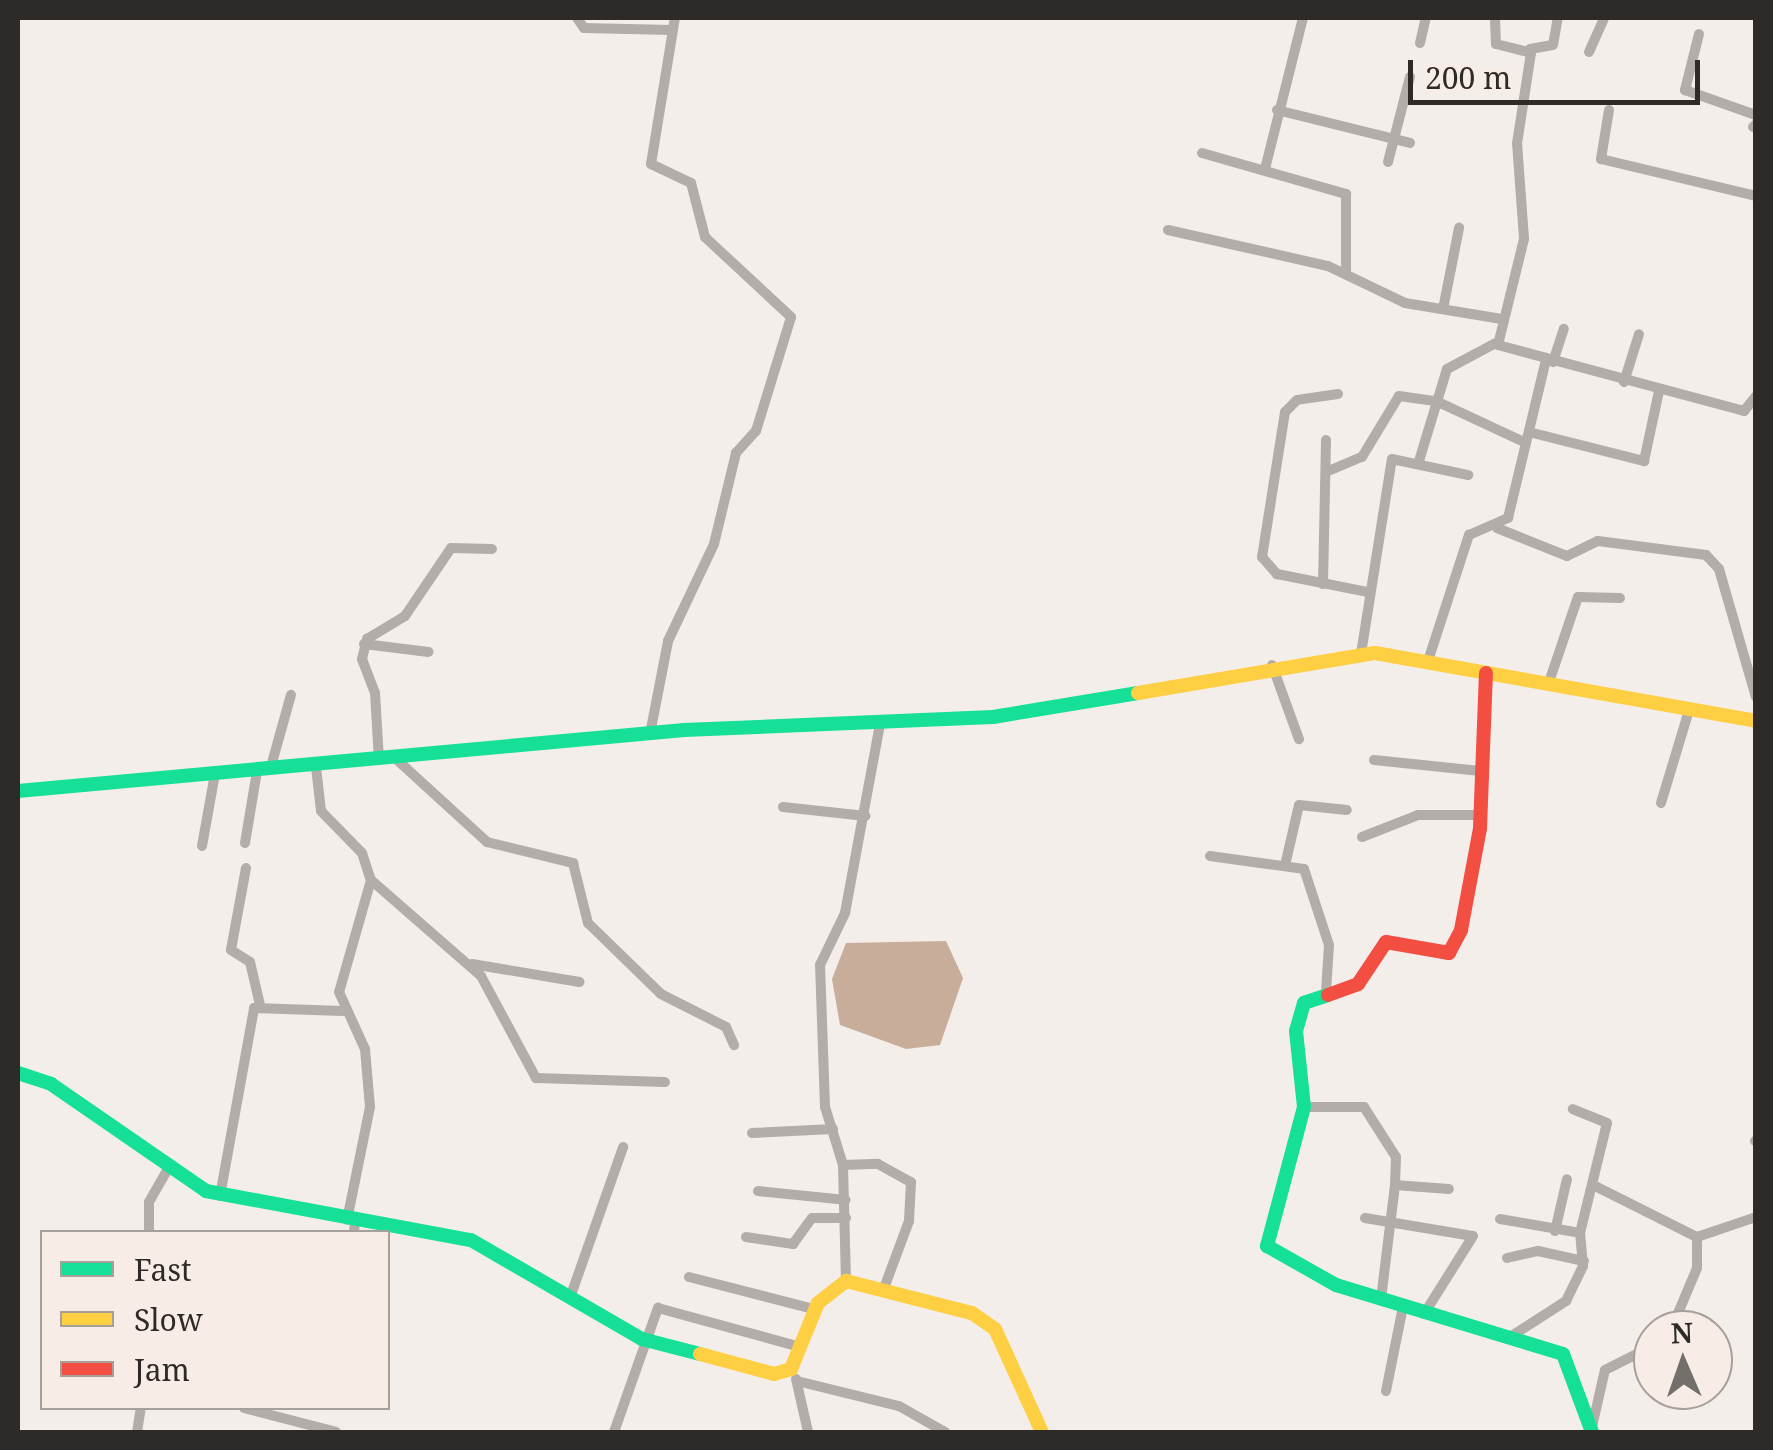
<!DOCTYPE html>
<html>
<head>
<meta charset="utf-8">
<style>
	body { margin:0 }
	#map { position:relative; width:1773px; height:1450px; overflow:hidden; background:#f4eeea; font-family:"Noto Serif",serif }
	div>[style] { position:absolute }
	.water>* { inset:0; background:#c8ad9b }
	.street>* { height:10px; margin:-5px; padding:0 5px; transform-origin:5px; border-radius:5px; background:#b3ada9 }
	.fast>* { height:14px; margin:-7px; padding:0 7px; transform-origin:7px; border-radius:7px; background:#16e098 }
	.slow>* { height:14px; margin:-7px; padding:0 7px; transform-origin:7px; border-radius:7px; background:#ffcf43 }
	.jam>* { height:14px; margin:-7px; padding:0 7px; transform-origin:7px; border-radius:7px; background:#f24e42 }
	span { translate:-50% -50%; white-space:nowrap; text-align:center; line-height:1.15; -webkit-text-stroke:8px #f8ede6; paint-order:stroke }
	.frame { position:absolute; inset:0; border:20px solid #2e2a27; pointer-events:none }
	.legend { position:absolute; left:40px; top:1230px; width:350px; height:180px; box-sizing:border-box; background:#f8ede6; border:2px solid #a79f9a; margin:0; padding:12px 18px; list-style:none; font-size:30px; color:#2e2a27 }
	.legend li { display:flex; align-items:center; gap:20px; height:50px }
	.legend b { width:50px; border:2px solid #a79f9a }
	.north { position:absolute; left:1633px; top:1310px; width:100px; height:100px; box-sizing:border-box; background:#f8ede6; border:2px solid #a79f9a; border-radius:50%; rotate:358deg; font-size:28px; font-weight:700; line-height:40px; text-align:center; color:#2e2a27 }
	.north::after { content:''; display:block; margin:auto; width:35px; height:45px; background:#736f6b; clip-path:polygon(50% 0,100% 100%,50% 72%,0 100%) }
	.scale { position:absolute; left:1408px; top:60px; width:292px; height:45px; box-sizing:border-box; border:5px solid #2e2a27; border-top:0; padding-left:12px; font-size:30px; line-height:35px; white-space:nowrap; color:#2e2a27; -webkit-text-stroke:8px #f8ede6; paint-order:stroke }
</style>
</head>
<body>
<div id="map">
	<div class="water">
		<i style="clip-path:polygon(946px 941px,963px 978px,940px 1045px,906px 1049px,840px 1025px,832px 979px,846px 943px)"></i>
	</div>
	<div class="street">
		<i style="left:577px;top:18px;width:12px;rotate:55deg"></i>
		<i style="left:584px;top:28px;width:88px;rotate:1.3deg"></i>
		<i style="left:1495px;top:18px;width:26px;rotate:88deg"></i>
		<i style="left:1496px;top:44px;width:36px;rotate:14deg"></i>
		<i style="left:1531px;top:53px;width:91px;rotate:98.8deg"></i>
		<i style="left:1517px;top:143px;width:96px;rotate:85.8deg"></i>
		<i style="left:1524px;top:239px;width:109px;rotate:103.8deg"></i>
		<i style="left:1498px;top:345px;width:255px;rotate:15deg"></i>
		<i style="left:1744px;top:411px;width:19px;rotate:-51deg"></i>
		<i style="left:1699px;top:34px;width:58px;rotate:104deg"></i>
		<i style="left:1685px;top:90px;width:75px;rotate:19.4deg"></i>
		<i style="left:1420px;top:43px;width:26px;rotate:-77deg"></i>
		<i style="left:1530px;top:49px;width:23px;rotate:-10deg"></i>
		<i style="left:1553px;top:45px;width:27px;rotate:-80deg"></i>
		<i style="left:1589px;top:52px;width:37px;rotate:-66deg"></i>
		<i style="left:1277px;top:110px;width:137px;rotate:13.9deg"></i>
		<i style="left:1609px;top:110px;width:50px;rotate:99.3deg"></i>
		<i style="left:1601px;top:159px;width:159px;rotate:13.4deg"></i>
		<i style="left:1753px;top:127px;width:4px;rotate:-45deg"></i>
		<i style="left:1202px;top:153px;width:150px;rotate:15.9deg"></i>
		<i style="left:1346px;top:194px;width:79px;rotate:90deg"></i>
		<i style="left:1388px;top:162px;width:88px;rotate:-75.5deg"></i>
		<i style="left:1265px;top:169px;width:156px;rotate:-75.9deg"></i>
		<i style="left:1168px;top:230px;width:164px;rotate:12.7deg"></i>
		<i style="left:1328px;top:266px;width:85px;rotate:25.7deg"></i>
		<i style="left:1405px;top:303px;width:98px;rotate:9.4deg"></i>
		<i style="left:1443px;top:309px;width:83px;rotate:-78.8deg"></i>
		<i style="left:1553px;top:362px;width:35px;rotate:-72deg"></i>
		<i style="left:1624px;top:382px;width:50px;rotate:-72.6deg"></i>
		<i style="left:1338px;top:394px;width:41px;rotate:171.7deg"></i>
		<i style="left:1297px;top:400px;width:17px;rotate:135deg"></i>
		<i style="left:1285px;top:412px;width:147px;rotate:99deg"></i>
		<i style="left:1262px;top:557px;width:23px;rotate:49deg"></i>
		<i style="left:1277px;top:574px;width:93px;rotate:11.2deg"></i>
		<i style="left:1529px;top:432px;width:119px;rotate:14.2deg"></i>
		<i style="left:1644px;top:461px;width:72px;rotate:-77.9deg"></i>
		<i style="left:1419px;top:461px;width:96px;rotate:-73.1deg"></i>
		<i style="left:1447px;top:369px;width:55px;rotate:-28deg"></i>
		<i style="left:1326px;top:472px;width:39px;rotate:-23deg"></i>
		<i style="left:1362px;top:457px;width:71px;rotate:-58.8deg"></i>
		<i style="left:1399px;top:396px;width:37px;rotate:8deg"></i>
		<i style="left:1436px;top:401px;width:99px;rotate:25deg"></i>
		<i style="left:1497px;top:528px;width:75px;rotate:21.8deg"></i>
		<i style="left:1567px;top:556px;width:34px;rotate:-26deg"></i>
		<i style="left:1598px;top:541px;width:109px;rotate:7.4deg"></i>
		<i style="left:1706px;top:555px;width:19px;rotate:47deg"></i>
		<i style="left:1719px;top:569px;width:133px;rotate:73.9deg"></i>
		<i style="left:1323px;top:584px;width:144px;rotate:-88.8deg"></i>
		<i style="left:364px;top:644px;width:65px;rotate:7deg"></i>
		<i style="left:1361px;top:654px;width:197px;rotate:-81deg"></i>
		<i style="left:1392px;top:459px;width:78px;rotate:11.9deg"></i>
		<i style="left:1428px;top:661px;width:133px;rotate:-72deg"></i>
		<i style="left:1469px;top:535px;width:43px;rotate:-23.6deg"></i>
		<i style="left:1508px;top:518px;width:163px;rotate:-76.5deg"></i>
		<i style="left:1272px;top:665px;width:79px;rotate:70deg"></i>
		<i style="left:1548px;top:685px;width:93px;rotate:-71.2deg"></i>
		<i style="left:1578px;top:597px;width:42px;rotate:1.4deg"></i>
		<i style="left:650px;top:734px;width:95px;rotate:-79deg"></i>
		<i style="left:668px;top:641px;width:107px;rotate:-64.6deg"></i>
		<i style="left:714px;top:544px;width:94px;rotate:-76.4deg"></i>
		<i style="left:736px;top:453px;width:30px;rotate:-48deg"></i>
		<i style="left:756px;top:431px;width:119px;rotate:-72.9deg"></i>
		<i style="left:791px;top:317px;width:117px;rotate:-137.1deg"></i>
		<i style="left:705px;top:237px;width:56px;rotate:-104.5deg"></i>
		<i style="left:691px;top:183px;width:44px;rotate:-154.6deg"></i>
		<i style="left:651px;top:164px;width:148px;rotate:-80.7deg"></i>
		<i style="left:395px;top:758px;width:125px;rotate:42.4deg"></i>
		<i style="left:487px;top:842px;width:89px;rotate:13.7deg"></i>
		<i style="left:573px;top:863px;width:62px;rotate:76deg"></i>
		<i style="left:588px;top:923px;width:102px;rotate:44.2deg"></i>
		<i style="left:661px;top:994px;width:73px;rotate:26.9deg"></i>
		<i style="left:726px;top:1027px;width:20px;rotate:66deg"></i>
		<i style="left:379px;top:760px;width:67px;rotate:-93.4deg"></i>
		<i style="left:375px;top:693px;width:36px;rotate:-111deg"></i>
		<i style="left:362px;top:659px;width:21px;rotate:-76deg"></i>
		<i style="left:367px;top:639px;width:44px;rotate:-31.2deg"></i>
		<i style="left:405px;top:616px;width:82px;rotate:-55.9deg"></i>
		<i style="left:451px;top:548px;width:41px;rotate:1.4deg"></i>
		<i style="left:1374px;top:760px;width:107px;rotate:5.9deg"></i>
		<i style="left:316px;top:767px;width:44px;rotate:83.5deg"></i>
		<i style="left:321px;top:811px;width:59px;rotate:45.7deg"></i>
		<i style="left:362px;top:853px;width:28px;rotate:72deg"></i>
		<i style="left:371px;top:880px;width:116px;rotate:105.9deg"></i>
		<i style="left:339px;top:992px;width:63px;rotate:65.5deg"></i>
		<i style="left:365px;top:1049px;width:58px;rotate:85.1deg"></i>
		<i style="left:370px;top:1107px;width:115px;rotate:101.5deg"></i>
		<i style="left:270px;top:770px;width:78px;rotate:-74.4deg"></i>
		<i style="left:1661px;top:803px;width:97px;rotate:-73.2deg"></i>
		<i style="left:783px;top:807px;width:83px;rotate:6.2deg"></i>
		<i style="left:1362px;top:837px;width:60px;rotate:-21.4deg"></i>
		<i style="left:1418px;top:815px;width:62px"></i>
		<i style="left:245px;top:843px;width:73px;rotate:-80.5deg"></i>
		<i style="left:202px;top:846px;width:73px;rotate:-79.8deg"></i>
		<i style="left:1210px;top:856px;width:95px;rotate:7.9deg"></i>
		<i style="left:1304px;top:869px;width:80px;rotate:71.8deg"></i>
		<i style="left:1329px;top:945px;width:47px;rotate:93.7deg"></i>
		<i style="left:1286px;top:861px;width:57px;rotate:-76.9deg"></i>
		<i style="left:1299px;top:805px;width:48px;rotate:5.9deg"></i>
		<i style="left:246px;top:868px;width:83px;rotate:100.4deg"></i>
		<i style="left:231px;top:950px;width:22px;rotate:32deg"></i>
		<i style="left:250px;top:962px;width:44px;rotate:76.9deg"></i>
		<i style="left:371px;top:880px;width:146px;rotate:41.1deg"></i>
		<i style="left:481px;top:976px;width:116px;rotate:61.7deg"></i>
		<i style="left:536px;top:1078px;width:129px;rotate:1.8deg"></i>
		<i style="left:472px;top:964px;width:109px;rotate:9.5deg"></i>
		<i style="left:1304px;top:1107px;width:60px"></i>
		<i style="left:1364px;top:1107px;width:59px;rotate:57.4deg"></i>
		<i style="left:1396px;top:1157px;width:28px;rotate:92deg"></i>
		<i style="left:752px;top:1133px;width:81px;rotate:-2.8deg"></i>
		<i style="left:1755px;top:1141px;width:1px"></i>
		<i style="left:843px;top:1165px;width:35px;rotate:-2deg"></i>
		<i style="left:878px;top:1164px;width:38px;rotate:29deg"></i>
		<i style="left:911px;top:1182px;width:39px;rotate:93deg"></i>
		<i style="left:909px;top:1221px;width:75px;rotate:110.4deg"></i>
		<i style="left:1593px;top:1185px;width:116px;rotate:26.6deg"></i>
		<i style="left:1697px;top:1237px;width:31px;rotate:90deg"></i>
		<i style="left:1697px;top:1268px;width:67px;rotate:112.8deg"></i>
		<i style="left:758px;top:1191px;width:88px;rotate:5.8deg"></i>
		<i style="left:220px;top:1196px;width:191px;rotate:-79.7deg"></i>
		<i style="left:254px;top:1008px;width:89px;rotate:1.9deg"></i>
		<i style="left:1365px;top:1218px;width:109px;rotate:9.5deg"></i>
		<i style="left:1473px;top:1236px;width:92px;rotate:122.1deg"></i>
		<i style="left:1500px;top:1219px;width:81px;rotate:9.9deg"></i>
		<i style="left:1555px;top:1231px;width:53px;rotate:-77deg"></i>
		<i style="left:149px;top:1232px;width:30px;rotate:-90deg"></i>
		<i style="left:149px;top:1202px;width:40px;rotate:-60.3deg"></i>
		<i style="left:354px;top:1232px;width:10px;rotate:-84deg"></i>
		<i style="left:746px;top:1237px;width:48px;rotate:8.5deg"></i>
		<i style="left:793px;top:1244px;width:32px;rotate:-54deg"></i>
		<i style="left:812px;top:1218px;width:34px"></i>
		<i style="left:1697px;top:1237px;width:62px;rotate:-18.7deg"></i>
		<i style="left:1507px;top:1258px;width:32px;rotate:-13deg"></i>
		<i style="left:1538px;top:1251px;width:47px;rotate:12.3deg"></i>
		<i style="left:689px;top:1277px;width:129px;rotate:14.4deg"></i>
		<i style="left:846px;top:1281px;width:116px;rotate:-91.5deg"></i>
		<i style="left:843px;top:1165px;width:61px;rotate:-107.2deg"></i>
		<i style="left:825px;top:1107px;width:142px;rotate:-92deg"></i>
		<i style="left:820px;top:965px;width:58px;rotate:-64.3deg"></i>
		<i style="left:845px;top:913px;width:192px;rotate:-79.5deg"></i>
		<i style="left:571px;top:1295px;width:157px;rotate:-70.6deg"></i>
		<i style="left:1381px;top:1299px;width:115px;rotate:-83deg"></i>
		<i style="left:1395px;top:1185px;width:54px;rotate:4.2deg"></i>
		<i style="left:1510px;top:1337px;width:67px;rotate:-32.7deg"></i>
		<i style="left:1566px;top:1301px;width:39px;rotate:-64deg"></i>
		<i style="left:1583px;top:1266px;width:33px;rotate:-95deg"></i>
		<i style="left:1580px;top:1233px;width:113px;rotate:-76.2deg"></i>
		<i style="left:1607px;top:1123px;width:37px;rotate:-158deg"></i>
		<i style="left:796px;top:1379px;width:54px;rotate:77.2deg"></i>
		<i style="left:797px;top:1381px;width:105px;rotate:13.8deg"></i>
		<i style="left:899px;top:1406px;width:53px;rotate:29.5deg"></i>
		<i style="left:1386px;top:1391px;width:86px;rotate:-78.6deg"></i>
		<i style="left:244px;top:1408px;width:95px;rotate:14.6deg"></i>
		<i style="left:1592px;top:1427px;width:58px;rotate:-77.2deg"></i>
		<i style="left:1605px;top:1370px;width:54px;rotate:-26.6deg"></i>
		<i style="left:137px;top:1432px;width:24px;rotate:-81deg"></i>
		<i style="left:614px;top:1432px;width:132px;rotate:-70.5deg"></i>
		<i style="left:658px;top:1308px;width:148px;rotate:15.3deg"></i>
	</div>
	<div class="fast">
		<i style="left:18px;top:791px;width:669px;rotate:-5.23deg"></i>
		<i style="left:684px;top:730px;width:309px;rotate:-2.4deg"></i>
		<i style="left:993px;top:717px;width:147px;rotate:-9.4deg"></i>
		<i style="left:1328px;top:995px;width:25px;rotate:162deg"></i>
		<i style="left:1304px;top:1003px;width:29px;rotate:106deg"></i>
		<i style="left:1296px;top:1031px;width:76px;rotate:84deg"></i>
		<i style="left:1304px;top:1107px;width:144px;rotate:104.9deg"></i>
		<i style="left:1267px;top:1246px;width:79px;rotate:29.5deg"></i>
		<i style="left:1336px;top:1285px;width:237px;rotate:16.9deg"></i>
		<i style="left:1563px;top:1354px;width:83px;rotate:69.6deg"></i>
		<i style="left:18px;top:1073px;width:35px;rotate:18deg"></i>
		<i style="left:51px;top:1084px;width:188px;rotate:34.6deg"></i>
		<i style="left:206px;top:1191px;width:269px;rotate:10.5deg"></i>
		<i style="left:471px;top:1240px;width:198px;rotate:30.1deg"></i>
		<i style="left:642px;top:1339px;width:60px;rotate:14.5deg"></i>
	</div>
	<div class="slow">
		<i style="left:1138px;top:693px;width:240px;rotate:-9.6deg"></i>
		<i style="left:1375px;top:653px;width:387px;rotate:10.1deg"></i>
		<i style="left:700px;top:1354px;width:77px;rotate:15.1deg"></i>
		<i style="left:774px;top:1374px;width:18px;rotate:-16deg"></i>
		<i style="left:791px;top:1369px;width:71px;rotate:-67.8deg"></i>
		<i style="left:818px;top:1303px;width:36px;rotate:-38deg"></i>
		<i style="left:846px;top:1281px;width:130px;rotate:14.3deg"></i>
		<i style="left:972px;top:1313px;width:28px;rotate:35deg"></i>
		<i style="left:995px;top:1329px;width:113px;rotate:65.5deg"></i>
	</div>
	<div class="jam">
		<i style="left:1328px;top:995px;width:32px;rotate:-20deg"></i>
		<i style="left:1358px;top:984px;width:50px;rotate:-56.3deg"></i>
		<i style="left:1386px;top:942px;width:64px;rotate:9.9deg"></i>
		<i style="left:1449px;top:953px;width:26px;rotate:-62deg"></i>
		<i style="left:1461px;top:930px;width:104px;rotate:-79.4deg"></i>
		<i style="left:1480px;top:828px;width:155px;rotate:-87.8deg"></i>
	</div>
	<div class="frame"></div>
	<ul class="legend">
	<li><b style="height:12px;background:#16e098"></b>Fast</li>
	<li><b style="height:12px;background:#ffcf43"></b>Slow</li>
	<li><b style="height:12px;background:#f24e42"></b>Jam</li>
	</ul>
	<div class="north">N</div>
	<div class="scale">200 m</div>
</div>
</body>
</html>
